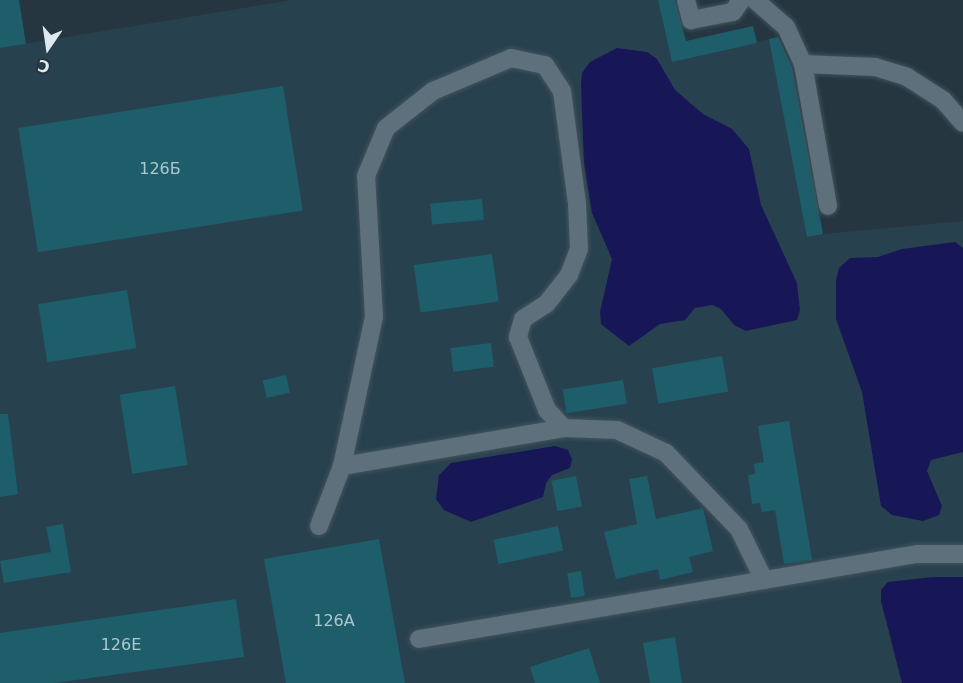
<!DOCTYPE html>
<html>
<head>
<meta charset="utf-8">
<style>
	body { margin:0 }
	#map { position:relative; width:963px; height:683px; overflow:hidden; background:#253640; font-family:"DejaVu Sans",sans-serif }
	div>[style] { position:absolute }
	.built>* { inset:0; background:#28414f }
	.water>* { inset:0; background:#171757 }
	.building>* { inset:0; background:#1d5e6a; transform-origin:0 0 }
	.roads { filter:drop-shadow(0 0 2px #43535b) drop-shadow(0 0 2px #43535b) }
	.minor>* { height:18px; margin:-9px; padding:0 9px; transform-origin:9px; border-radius:9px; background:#5d707b }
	span { translate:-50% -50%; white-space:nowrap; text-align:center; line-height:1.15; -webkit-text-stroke:4.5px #253640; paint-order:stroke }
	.number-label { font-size:16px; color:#aec6ce }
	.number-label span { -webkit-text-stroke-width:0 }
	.north { position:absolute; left:18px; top:18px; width:60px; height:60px; -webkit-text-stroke:4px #253640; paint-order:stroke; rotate:193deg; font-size:16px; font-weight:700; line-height:24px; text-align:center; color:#dee8ef }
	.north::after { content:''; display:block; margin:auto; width:21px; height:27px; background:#dee8ef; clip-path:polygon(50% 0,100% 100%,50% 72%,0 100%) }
</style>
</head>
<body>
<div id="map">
	<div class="built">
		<i style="clip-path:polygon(292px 0,658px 0,672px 61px,769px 39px,823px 234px,963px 221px,963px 683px,0 683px,0 48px)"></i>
	</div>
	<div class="water">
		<i style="clip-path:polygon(617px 48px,647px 52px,657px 59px,675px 90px,703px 114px,732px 129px,749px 149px,761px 205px,797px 283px,800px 310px,797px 320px,746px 331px,734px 325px,721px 309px,712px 305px,695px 308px,685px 320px,660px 324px,629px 346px,601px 324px,600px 312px,612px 259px,592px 213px,584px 164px,581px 85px,582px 73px,590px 62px)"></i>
		<i style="clip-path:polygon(955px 242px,963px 248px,963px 452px,931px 460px,927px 471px,942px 506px,939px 515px,923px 521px,892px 515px,881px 506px,862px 392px,836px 319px,836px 280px,839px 268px,850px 258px,878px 257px,902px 249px)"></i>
		<i style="clip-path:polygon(555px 446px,568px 450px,572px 459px,570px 468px,552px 475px,546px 483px,543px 497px,471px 522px,444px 510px,436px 499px,439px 475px,451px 463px)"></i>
		<i style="clip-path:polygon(933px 577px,963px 577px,963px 683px,902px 683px,881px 601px,881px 590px,888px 582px)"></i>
	</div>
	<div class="building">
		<i style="clip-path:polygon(0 0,19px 0,26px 44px,0 48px)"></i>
		<i style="clip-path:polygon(658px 0,675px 0,686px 41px,753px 26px,757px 43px,672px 62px)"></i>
		<i style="clip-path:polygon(778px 37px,792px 67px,823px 234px,807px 237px,769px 39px)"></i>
		<i style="left:283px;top:86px;width:126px;height:268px;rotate:81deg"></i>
		<i style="left:482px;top:199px;width:21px;height:52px;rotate:85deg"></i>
		<i style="left:492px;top:254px;width:48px;height:79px;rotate:82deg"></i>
		<i style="left:127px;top:290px;width:59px;height:90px;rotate:81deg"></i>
		<i style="left:491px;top:343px;width:24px;height:41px;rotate:83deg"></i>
		<i style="left:722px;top:356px;width:36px;height:71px;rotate:80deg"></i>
		<i style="left:286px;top:375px;width:18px;height:24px;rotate:77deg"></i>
		<i style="left:623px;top:380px;width:24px;height:61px;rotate:81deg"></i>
		<i style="left:175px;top:386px;width:80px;height:56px;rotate:81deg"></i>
		<i style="clip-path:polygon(0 414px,8px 414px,18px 494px,0 497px)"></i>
		<i style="clip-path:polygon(789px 421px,812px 560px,784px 564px,775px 510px,762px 512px,760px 503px,752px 504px,748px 475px,755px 474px,754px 464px,764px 462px,758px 426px)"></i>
		<i style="left:576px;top:476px;width:31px;height:25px;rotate:79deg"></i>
		<i style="clip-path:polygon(647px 476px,656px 519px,703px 508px,713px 551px,689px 557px,693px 572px,660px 580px,658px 569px,616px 579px,604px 532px,637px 524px,629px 479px)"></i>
		<i style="clip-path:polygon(63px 524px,71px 572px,4px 583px,0 561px,51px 552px,46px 527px)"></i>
		<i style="left:558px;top:526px;width:25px;height:66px;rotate:78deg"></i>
		<i style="clip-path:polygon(379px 539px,405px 683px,286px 683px,264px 559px)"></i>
		<i style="left:581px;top:571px;width:25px;height:14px;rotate:81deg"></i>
		<i style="clip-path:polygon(236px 599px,244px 657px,54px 683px,0 683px,0 633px)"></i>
		<i style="clip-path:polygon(675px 637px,682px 683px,650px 683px,643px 643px)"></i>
		<i style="clip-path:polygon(589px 648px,600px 683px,535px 683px,530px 667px)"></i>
	</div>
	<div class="roads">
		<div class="minor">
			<i style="left:686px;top:0;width:21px;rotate:76deg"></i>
			<i style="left:691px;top:20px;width:43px;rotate:-10.8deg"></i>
			<i style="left:733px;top:12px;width:14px;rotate:-56deg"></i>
			<i style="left:755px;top:0;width:41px;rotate:41.1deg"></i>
			<i style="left:786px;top:27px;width:41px;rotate:65.3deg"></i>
			<i style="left:803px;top:64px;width:144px;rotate:80deg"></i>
			<i style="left:803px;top:64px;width:72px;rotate:2.4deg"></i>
			<i style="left:875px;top:67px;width:34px;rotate:17deg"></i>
			<i style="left:907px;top:77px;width:43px;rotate:32.6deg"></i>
			<i style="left:943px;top:100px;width:30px;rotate:49deg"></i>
			<i style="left:342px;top:466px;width:225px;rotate:-9.7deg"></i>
			<i style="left:319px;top:526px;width:64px;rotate:-69deg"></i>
			<i style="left:342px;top:466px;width:152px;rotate:-77.9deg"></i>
			<i style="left:374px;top:317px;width:141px;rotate:-93.2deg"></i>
			<i style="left:366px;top:176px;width:52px;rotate:-67.4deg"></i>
			<i style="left:386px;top:128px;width:60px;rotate:-38.2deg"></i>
			<i style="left:433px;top:91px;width:85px;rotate:-22.9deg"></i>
			<i style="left:511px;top:58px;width:35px;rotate:12deg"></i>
			<i style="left:545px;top:65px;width:31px;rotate:57deg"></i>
			<i style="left:562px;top:91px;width:113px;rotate:82.4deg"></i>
			<i style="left:577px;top:203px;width:46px;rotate:87.5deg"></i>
			<i style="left:579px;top:249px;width:28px;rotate:111deg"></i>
			<i style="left:569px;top:275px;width:37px;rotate:128deg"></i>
			<i style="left:546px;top:304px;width:27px;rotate:147deg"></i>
			<i style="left:523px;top:319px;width:19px;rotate:106deg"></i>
			<i style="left:518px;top:337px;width:79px;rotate:68.3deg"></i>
			<i style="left:547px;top:410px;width:25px;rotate:47deg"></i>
			<i style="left:564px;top:428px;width:53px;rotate:2.2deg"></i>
			<i style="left:617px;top:430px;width:54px;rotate:25.1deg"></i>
			<i style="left:666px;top:453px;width:105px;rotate:46.2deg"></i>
			<i style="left:739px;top:529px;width:57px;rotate:63.9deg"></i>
			<i style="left:419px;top:639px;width:505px;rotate:-9.69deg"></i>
			<i style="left:917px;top:554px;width:46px"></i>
		</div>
	</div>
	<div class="number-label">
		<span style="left:160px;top:169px">126Б</span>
		<span style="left:334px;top:621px">126А</span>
		<span style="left:121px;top:645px">126Е</span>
	</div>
	<div class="north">С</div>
</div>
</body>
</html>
